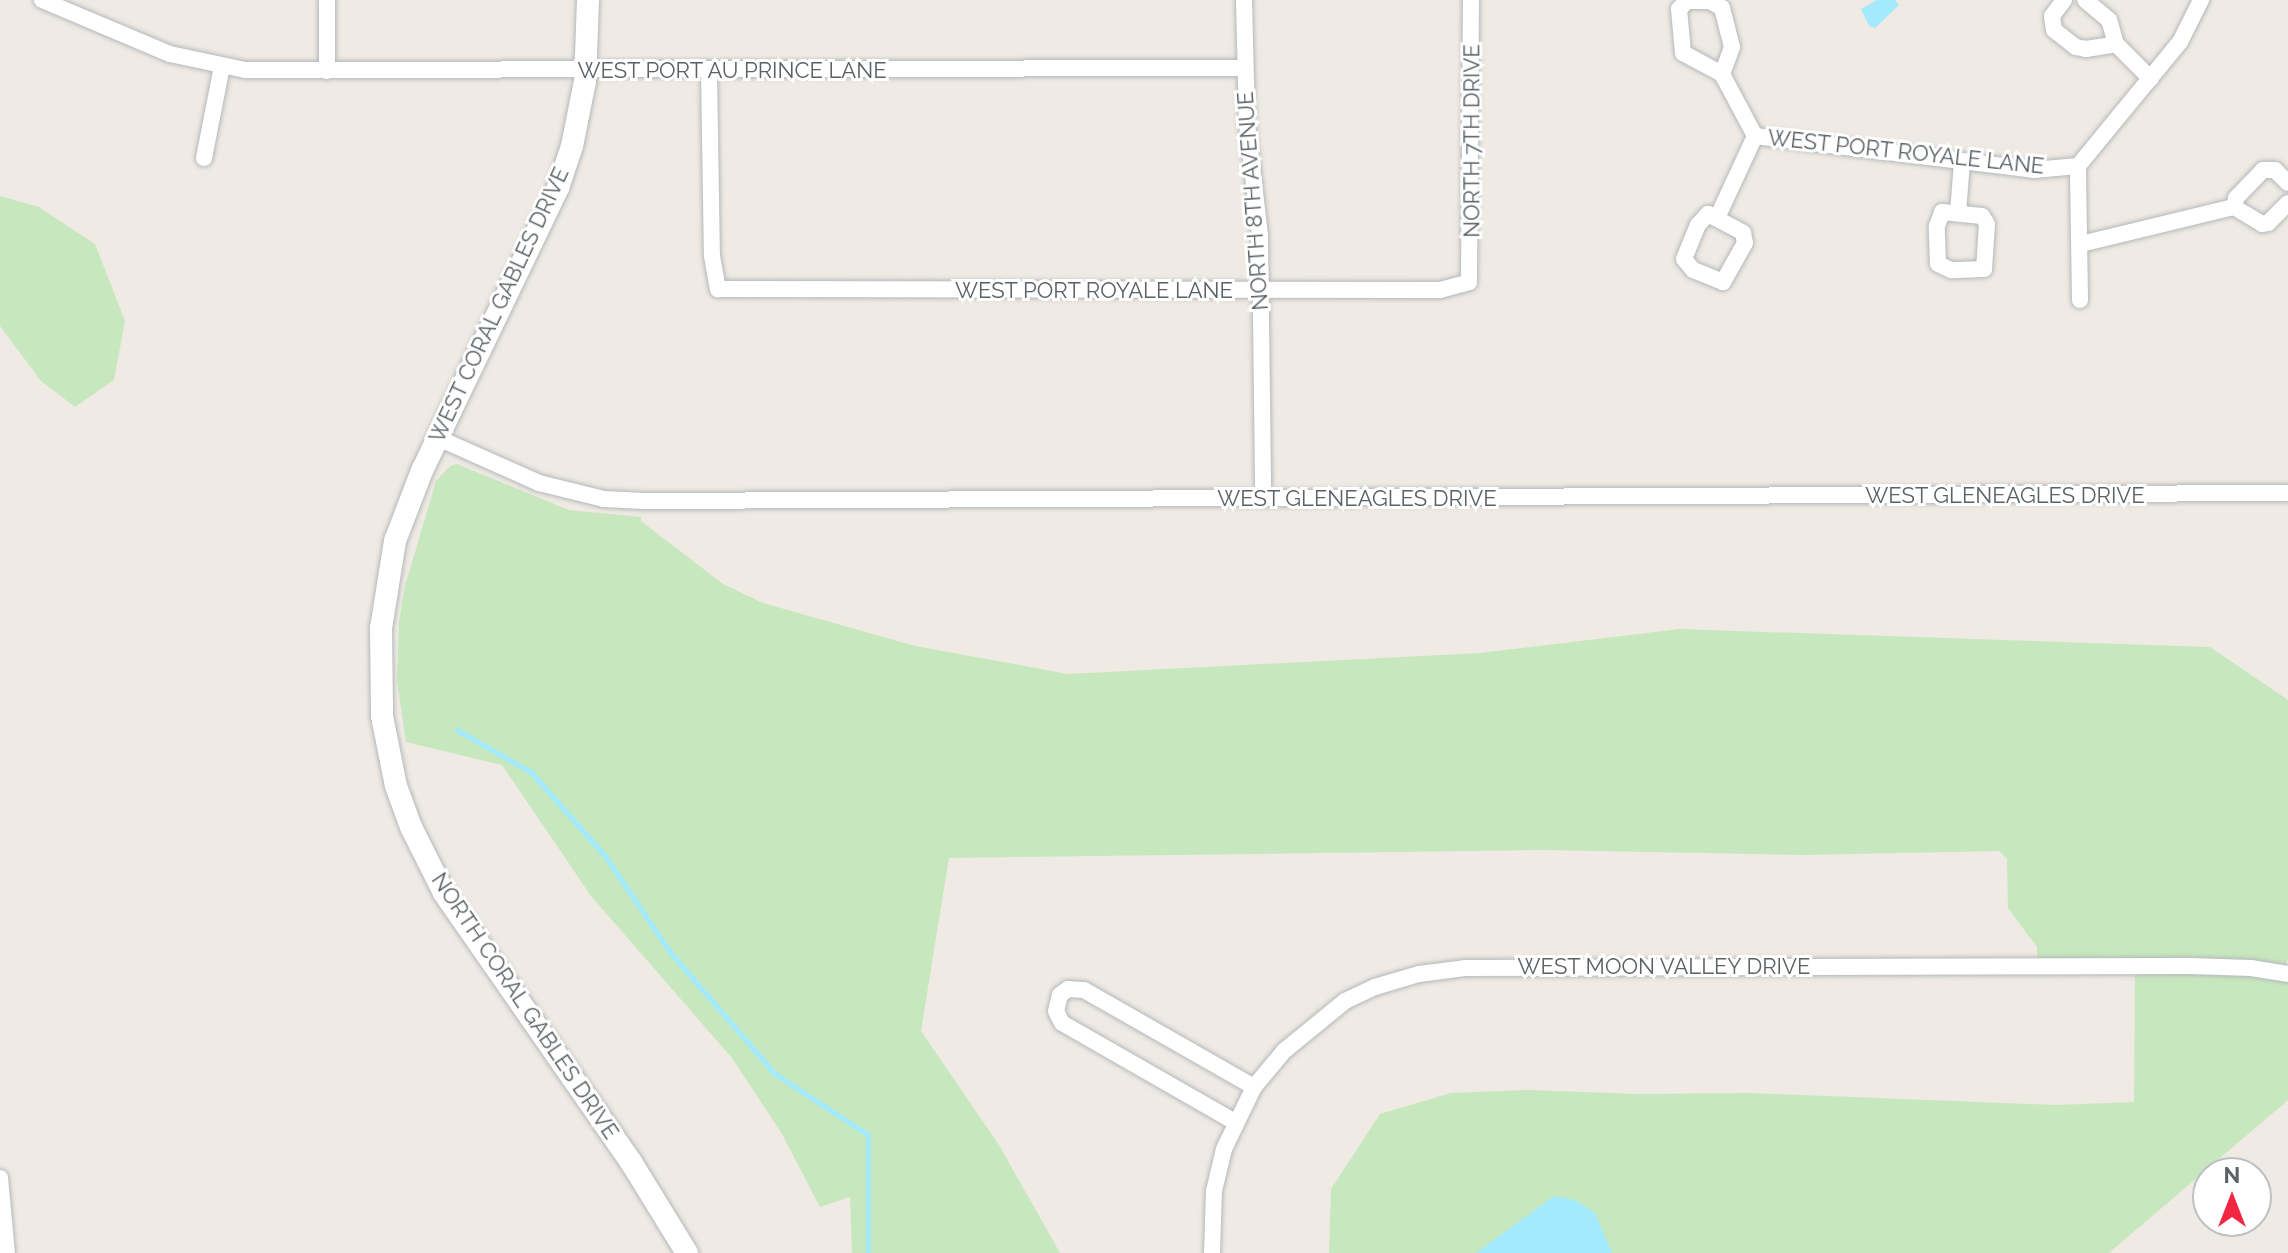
<!DOCTYPE html>
<html>
<head>
<meta charset="utf-8">
<style>
	body { margin:0 }
	#map { position:relative; width:2288px; height:1253px; overflow:hidden; background:#efeae3; font-family:Raleway,sans-serif }
	div>[style] { position:absolute }
	.green>* { inset:0; background:#c7e8be }
	.water>* { inset:0; background:#a3eaff }
	.stream>* { height:5px; margin:-2.5px; padding:0 2.5px; transform-origin:2.5px; border-radius:2.5px; background:#a3eaff }
	.roads { filter:drop-shadow(0 0 2px #b4b8bb) drop-shadow(0 0 2px #b4b8bb) }
	.street>* { height:16px; margin:-8px; padding:0 8px; transform-origin:8px; border-radius:8px; background:#fff }
	.secondary>* { height:22px; margin:-11px; padding:0 11px; transform-origin:11px; border-radius:11px; background:#fff }
	span { translate:-50% -50%; white-space:nowrap; text-align:center; line-height:1.15; -webkit-text-stroke:6px #fff; paint-order:stroke }
	.street-label { font-size:22px; color:#5b6165 }
	.north { position:absolute; left:2192px; top:1157px; width:80px; height:80px; box-sizing:border-box; background:#fff; border:2px solid #bdc0c1; border-radius:50%; rotate:0deg; font-size:22px; font-weight:700; line-height:32px; text-align:center; color:#5b6165 }
	.north::after { content:''; display:block; margin:auto; width:28px; height:36px; background:#f22640; clip-path:polygon(50% 0,100% 100%,50% 72%,0 100%) }
</style>
</head>
<body>
<div id="map">
	<div class="green">
		<i style="clip-path:polygon(0 196px,39px 207px,95px 244px,125px 321px,114px 380px,75px 407px,41px 381px,0 326px)"></i>
		<i style="clip-path:polygon(457px 464px,569px 510px,641px 517px,641px 521px,723px 584px,763px 603px,915px 646px,1068px 674px,1480px 653px,1680px 629px,2210px 647px,2288px 700px,2288px 958px,2283px 972px,2288px 974px,2288px 1100px,2109px 1253px,1329px 1253px,1331px 1189px,1380px 1114px,1451px 1093px,1529px 1090px,1636px 1094px,1750px 1093px,2056px 1105px,2134px 1102px,2135px 967px,2037px 967px,2037px 947px,2008px 908px,2007px 859px,1999px 851px,1803px 855px,1543px 850px,949px 858px,921px 1031px,999px 1145px,1060px 1253px,852px 1253px,850px 1197px,820px 1207px,782px 1134px,732px 1058px,591px 896px,502px 765px,406px 742px,397px 681px,399px 622px,405px 586px,436px 481px,450px 466px)"></i>
	</div>
	<div class="water">
		<i style="clip-path:polygon(1877px 0,1895px 0,1899px 5px,1875px 28px,1869px 26px,1861px 9px)"></i>
		<i style="clip-path:polygon(1554px 1196px,1575px 1200px,1595px 1213px,1612px 1253px,1476px 1253px)"></i>
	</div>
	<div class="stream">
		<i style="left:457px;top:730px;width:85px;rotate:29.6deg"></i>
		<i style="left:531px;top:772px;width:112px;rotate:48.6deg"></i>
		<i style="left:605px;top:856px;width:116px;rotate:55.9deg"></i>
		<i style="left:670px;top:952px;width:160px;rotate:49.3deg"></i>
		<i style="left:774px;top:1073px;width:113px;rotate:33.4deg"></i>
		<i style="left:868px;top:1135px;width:118px;rotate:90deg"></i>
	</div>
	<div class="roads">
		<div class="street">
			<i style="left:42px;top:0;width:139px;rotate:22.9deg"></i>
			<i style="left:170px;top:54px;width:77px;rotate:12deg"></i>
			<i style="left:245px;top:70px;width:999px;rotate:-0.11deg"></i>
			<i style="left:1244px;top:0;width:123px;rotate:88.6deg"></i>
			<i style="left:1247px;top:123px;width:113px;rotate:83.4deg"></i>
			<i style="left:1260px;top:235px;width:264px;rotate:89.3deg"></i>
			<i style="left:2064px;top:0;width:20px;rotate:127deg"></i>
			<i style="left:2052px;top:16px;width:14px;rotate:82deg"></i>
			<i style="left:2054px;top:30px;width:28px;rotate:38deg"></i>
			<i style="left:2076px;top:47px;width:10px;rotate:11deg"></i>
			<i style="left:2086px;top:49px;width:30px;rotate:-9deg"></i>
			<i style="left:2116px;top:44px;width:25px;rotate:-106deg"></i>
			<i style="left:2109px;top:20px;width:31px;rotate:-140deg"></i>
			<i style="left:1687px;top:1px;width:23px"></i>
			<i style="left:1710px;top:1px;width:14px;rotate:30deg"></i>
			<i style="left:1722px;top:8px;width:40px;rotate:75.6deg"></i>
			<i style="left:1732px;top:47px;width:29px;rotate:110deg"></i>
			<i style="left:1722px;top:74px;width:44px;rotate:-151.7deg"></i>
			<i style="left:1683px;top:53px;width:44px;rotate:-95.2deg"></i>
			<i style="left:1679px;top:9px;width:11px;rotate:-45deg"></i>
			<i style="left:2116px;top:44px;width:49px;rotate:45deg"></i>
			<i style="left:327px;top:71px;width:71px;rotate:-90deg"></i>
			<i style="left:709px;top:71px;width:185px;rotate:89.1deg"></i>
			<i style="left:712px;top:256px;width:34px;rotate:80deg"></i>
			<i style="left:718px;top:289px;width:722px;rotate:0.08deg"></i>
			<i style="left:1440px;top:290px;width:30px;rotate:-15deg"></i>
			<i style="left:1469px;top:282px;width:282px;rotate:-89.6deg"></i>
			<i style="left:1722px;top:74px;width:70px;rotate:62deg"></i>
			<i style="left:1755px;top:136px;width:281px;rotate:6.9deg"></i>
			<i style="left:2034px;top:170px;width:44px;rotate:-5.2deg"></i>
			<i style="left:204px;top:158px;width:94px;rotate:-78.9deg"></i>
			<i style="left:2234px;top:207px;width:9px;rotate:-77deg"></i>
			<i style="left:2236px;top:198px;width:39px;rotate:-46deg"></i>
			<i style="left:2263px;top:170px;width:12px"></i>
			<i style="left:2275px;top:170px;width:18px;rotate:45deg"></i>
			<i style="left:2234px;top:207px;width:33px;rotate:31deg"></i>
			<i style="left:2262px;top:224px;width:6px;rotate:-9deg"></i>
			<i style="left:2268px;top:223px;width:28px;rotate:-45deg"></i>
			<i style="left:1942px;top:212px;width:40px;rotate:5.7deg"></i>
			<i style="left:1982px;top:216px;width:9px;rotate:58deg"></i>
			<i style="left:1987px;top:224px;width:45px;rotate:93.8deg"></i>
			<i style="left:1984px;top:269px;width:33px;rotate:178deg"></i>
			<i style="left:1951px;top:270px;width:14px;rotate:-155deg"></i>
			<i style="left:1938px;top:264px;width:38px;rotate:-92deg"></i>
			<i style="left:1937px;top:226px;width:15px;rotate:-70deg"></i>
			<i style="left:1958px;top:213px;width:51px;rotate:-85.5deg"></i>
			<i style="left:1708px;top:214px;width:40px;rotate:28deg"></i>
			<i style="left:1743px;top:233px;width:10px;rotate:79deg"></i>
			<i style="left:1745px;top:243px;width:45px;rotate:119.4deg"></i>
			<i style="left:1723px;top:282px;width:32px;rotate:-158deg"></i>
			<i style="left:1693px;top:270px;width:14px;rotate:-129deg"></i>
			<i style="left:1684px;top:259px;width:37px;rotate:-68deg"></i>
			<i style="left:1698px;top:225px;width:15px;rotate:-48deg"></i>
			<i style="left:1717px;top:218px;width:90px;rotate:-65.1deg"></i>
			<i style="left:2081px;top:244px;width:157px;rotate:-13.6deg"></i>
			<i style="left:2080px;top:300px;width:134px;rotate:-90.9deg"></i>
			<i style="left:2078px;top:166px;width:161px;rotate:-50.6deg"></i>
			<i style="left:2180px;top:42px;width:47px;rotate:-63.4deg"></i>
			<i style="left:438px;top:438px;width:111px;rotate:24deg"></i>
			<i style="left:539px;top:483px;width:67px;rotate:13.8deg"></i>
			<i style="left:604px;top:499px;width:40px;rotate:2.9deg"></i>
			<i style="left:644px;top:501px;width:1644px;rotate:-0.28deg"></i>
			<i style="left:1235px;top:1122px;width:199px;rotate:-150.2deg"></i>
			<i style="left:1062px;top:1023px;width:13px;rotate:-117deg"></i>
			<i style="left:1056px;top:1011px;width:16px;rotate:-76deg"></i>
			<i style="left:1060px;top:995px;width:10px;rotate:-37deg"></i>
			<i style="left:1068px;top:989px;width:16px;rotate:4deg"></i>
			<i style="left:1084px;top:990px;width:196px;rotate:29.7deg"></i>
			<i style="left:0;top:1178px;width:75px;rotate:84.7deg"></i>
			<i style="left:1212px;top:1253px;width:62px;rotate:-88.2deg"></i>
			<i style="left:1214px;top:1191px;width:43px;rotate:-76.6deg"></i>
			<i style="left:1224px;top:1149px;width:69px;rotate:-64.2deg"></i>
			<i style="left:1254px;top:1087px;width:47px;rotate:-50.2deg"></i>
			<i style="left:1284px;top:1051px;width:79px;rotate:-39.3deg"></i>
			<i style="left:1345px;top:1001px;width:33px;rotate:-25deg"></i>
			<i style="left:1375px;top:987px;width:46px;rotate:-16.5deg"></i>
			<i style="left:1419px;top:974px;width:46px;rotate:-7.4deg"></i>
			<i style="left:1465px;top:968px;width:725px;rotate:-0.16deg"></i>
			<i style="left:2190px;top:966px;width:61px;rotate:1.9deg"></i>
			<i style="left:2251px;top:968px;width:37px;rotate:9deg"></i>
		</div>
		<div class="secondary">
			<i style="left:588px;top:0;width:81px;rotate:92.1deg"></i>
			<i style="left:585px;top:81px;width:66px;rotate:101.3deg"></i>
			<i style="left:572px;top:146px;width:44px;rotate:108.4deg"></i>
			<i style="left:558px;top:188px;width:311px;rotate:115.7deg"></i>
			<i style="left:423px;top:468px;width:78px;rotate:111deg"></i>
			<i style="left:395px;top:541px;width:88px;rotate:99.1deg"></i>
			<i style="left:381px;top:628px;width:88px;rotate:89.3deg"></i>
			<i style="left:382px;top:716px;width:71px;rotate:78.7deg"></i>
			<i style="left:396px;top:786px;width:44px;rotate:69.9deg"></i>
			<i style="left:411px;top:827px;width:74px;rotate:63.4deg"></i>
			<i style="left:444px;top:893px;width:328px;rotate:55.2deg"></i>
			<i style="left:631px;top:1162px;width:107px;rotate:58.4deg"></i>
		</div>
	</div>
	<div class="street-label">
		<span style="left:732px;top:71px">WEST PORT AU PRINCE LANE</span>
		<span style="left:1472px;top:141px;rotate:-90deg">NORTH 7TH DRIVE</span>
		<span style="left:1906px;top:152px;rotate:6deg">WEST PORT ROYALE LANE</span>
		<span style="left:1253px;top:201px;rotate:-94deg">NORTH 8TH AVENUE</span>
		<span style="left:1094px;top:291px">WEST PORT ROYALE LANE</span>
		<span style="left:499px;top:305px;rotate:-65deg">WEST CORAL GABLES DRIVE</span>
		<span style="left:2005px;top:496px">WEST GLENEAGLES DRIVE</span>
		<span style="left:1357px;top:499px">WEST GLENEAGLES DRIVE</span>
		<span style="left:1664px;top:967px">WEST MOON VALLEY DRIVE</span>
		<span style="left:525px;top:1006px;rotate:56deg">NORTH CORAL GABLES DRIVE</span>
	</div>
	<div class="north">N</div>
</div>
</body>
</html>
